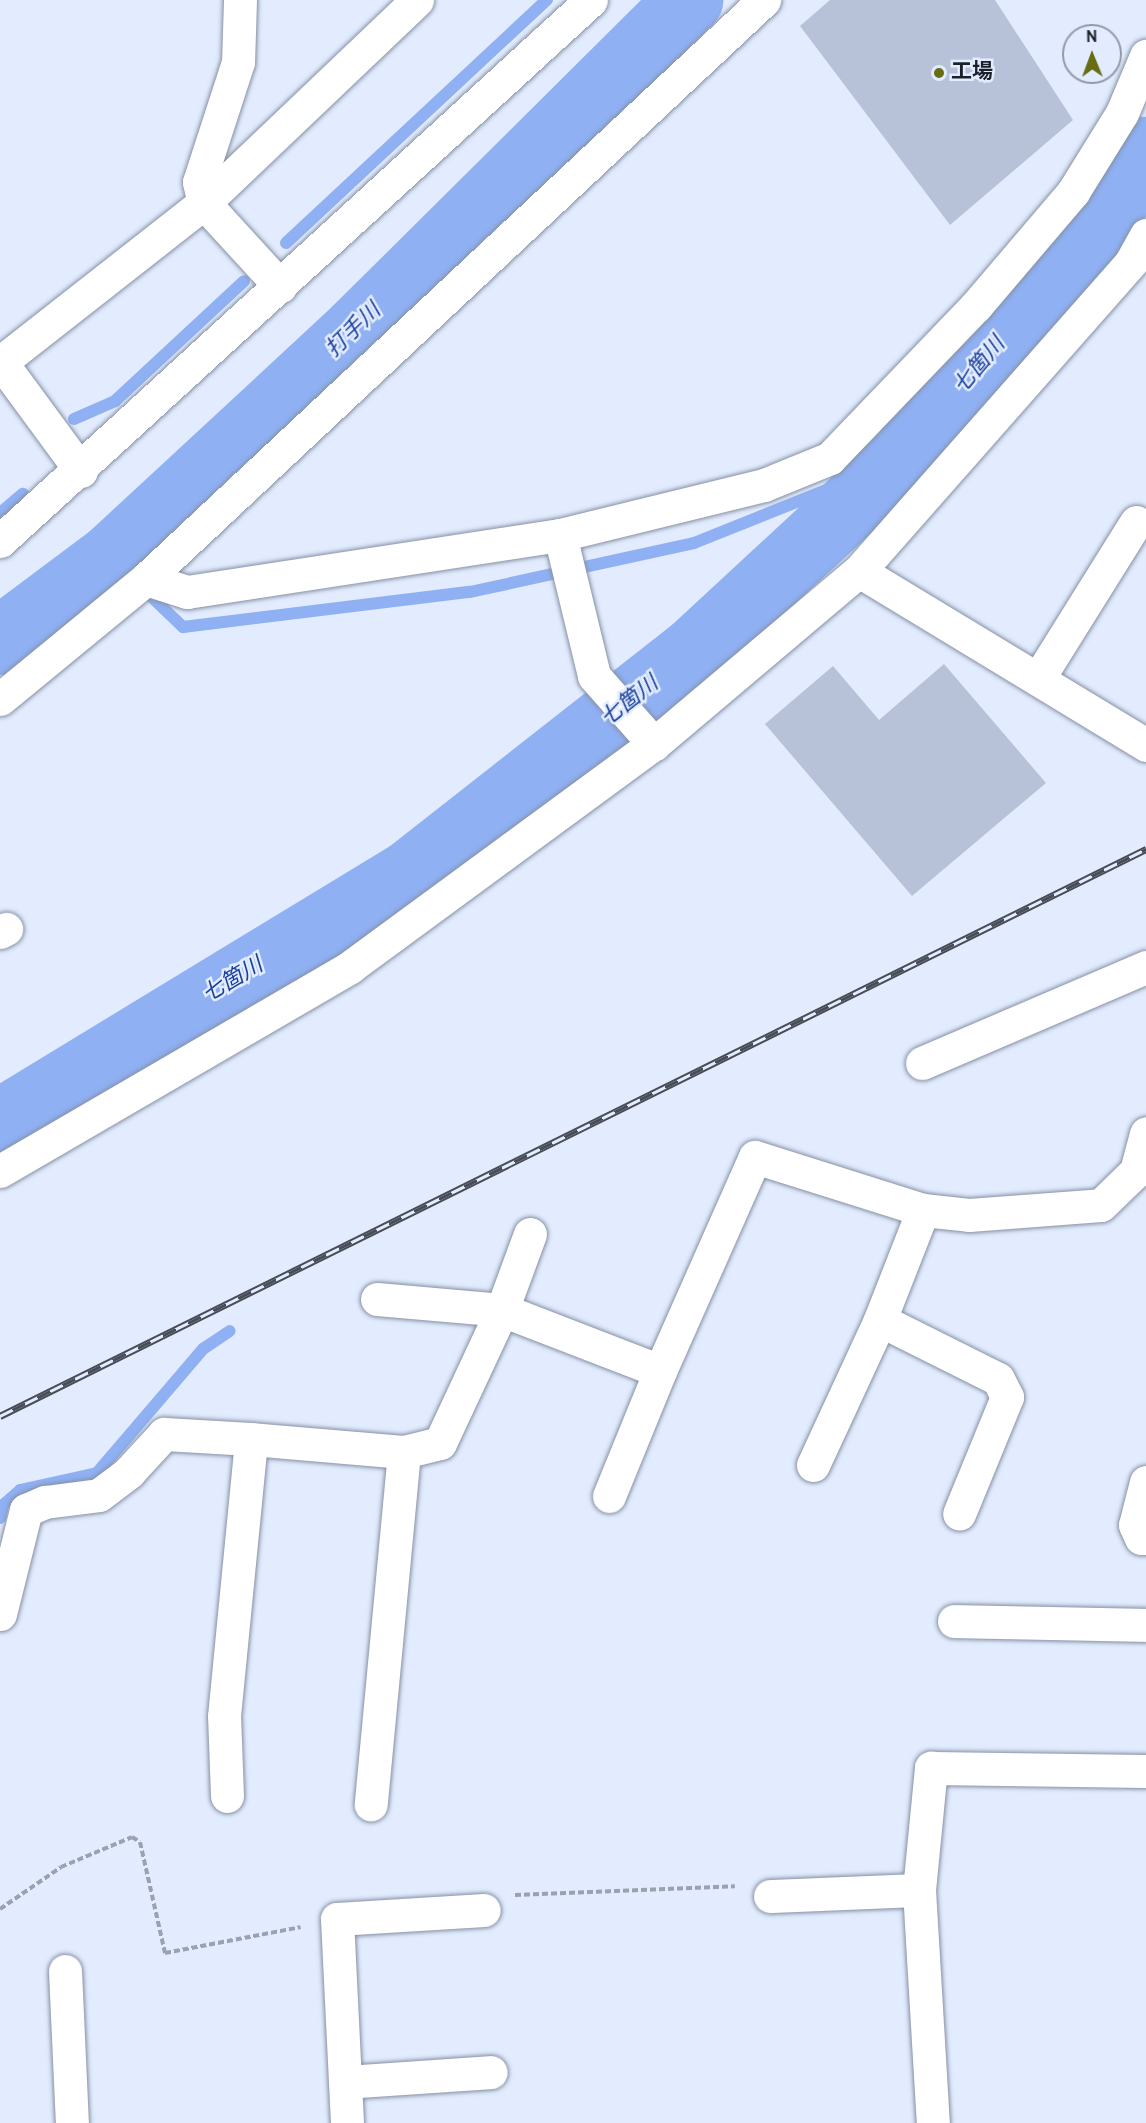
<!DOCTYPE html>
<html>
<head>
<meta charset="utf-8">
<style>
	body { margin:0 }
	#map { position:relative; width:1146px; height:2123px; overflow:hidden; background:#e2ecfe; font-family:Overpass,"Noto Sans JP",sans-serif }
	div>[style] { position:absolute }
	.stream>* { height:12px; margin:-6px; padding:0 6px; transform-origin:6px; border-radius:6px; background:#8fb0f3 }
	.river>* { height:68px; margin:-34px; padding:0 34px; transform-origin:34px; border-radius:34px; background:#8fb0f3 }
	.building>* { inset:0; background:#b7c2d8 }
	.path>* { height:4px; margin-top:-2px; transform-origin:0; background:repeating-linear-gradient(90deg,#9aa2b0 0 6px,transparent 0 9px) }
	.roads { filter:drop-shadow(0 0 2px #8690a5) drop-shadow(0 0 2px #8690a5) }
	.minor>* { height:33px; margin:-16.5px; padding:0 16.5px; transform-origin:16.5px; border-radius:16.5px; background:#fff }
	.rail>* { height:7px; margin-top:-3.5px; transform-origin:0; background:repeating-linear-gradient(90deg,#e2ecfe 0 14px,#474c57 0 28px); box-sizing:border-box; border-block:2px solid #474c57 }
	.dots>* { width:16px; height:16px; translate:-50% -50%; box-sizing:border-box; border:3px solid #e2ecfe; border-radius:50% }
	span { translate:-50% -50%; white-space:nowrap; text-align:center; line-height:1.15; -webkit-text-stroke:5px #e2ecfe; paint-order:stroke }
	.poi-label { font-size:21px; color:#1c2028; font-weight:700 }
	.left { translate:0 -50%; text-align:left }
	.water-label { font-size:22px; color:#193f9d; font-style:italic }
	.north { position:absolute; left:1062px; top:24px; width:60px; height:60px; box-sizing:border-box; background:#e2ecfe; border:2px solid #939aa8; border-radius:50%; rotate:359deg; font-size:16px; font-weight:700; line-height:24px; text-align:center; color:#1c2028 }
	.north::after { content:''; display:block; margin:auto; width:21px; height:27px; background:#676d12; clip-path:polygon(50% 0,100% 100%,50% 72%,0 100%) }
</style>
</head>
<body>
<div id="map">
	<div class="stream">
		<i style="left:286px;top:243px;width:357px;rotate:-43deg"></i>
		<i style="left:74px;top:419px;width:45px;rotate:-23.7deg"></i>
		<i style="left:115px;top:401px;width:176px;rotate:-42.9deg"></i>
		<i style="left:0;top:513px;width:30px;rotate:-40deg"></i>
		<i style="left:111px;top:558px;width:100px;rotate:43.8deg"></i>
		<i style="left:183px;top:627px;width:289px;rotate:-7deg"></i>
		<i style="left:470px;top:592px;width:229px;rotate:-12.3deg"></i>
		<i style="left:694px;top:543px;width:221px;rotate:-21.8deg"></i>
		<i style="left:0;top:1518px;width:13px;rotate:-77deg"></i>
		<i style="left:3px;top:1505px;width:23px;rotate:-41deg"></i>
		<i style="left:20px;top:1490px;width:79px;rotate:-12.4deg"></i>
		<i style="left:97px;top:1473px;width:163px;rotate:-49.5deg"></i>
		<i style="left:203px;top:1349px;width:32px;rotate:-34deg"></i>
	</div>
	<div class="river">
		<i style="left:0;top:641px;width:139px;rotate:-36.8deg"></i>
		<i style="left:111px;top:558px;width:334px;rotate:-42.8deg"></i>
		<i style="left:356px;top:331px;width:470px;rotate:-44.8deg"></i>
		<i style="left:0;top:1123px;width:476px;rotate:-31.3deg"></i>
		<i style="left:407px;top:876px;width:365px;rotate:-38.1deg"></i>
		<i style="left:694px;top:651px;width:280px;rotate:-42.8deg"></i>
		<i style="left:899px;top:461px;width:316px;rotate:-49.6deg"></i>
		<i style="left:1104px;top:220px;width:81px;rotate:-58.7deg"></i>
	</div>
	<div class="building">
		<i style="clip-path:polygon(830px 0,995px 0,1073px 120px,950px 225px,800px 26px)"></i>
		<i style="clip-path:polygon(944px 664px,1046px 783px,912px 896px,765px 724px,833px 666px,879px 720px)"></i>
	</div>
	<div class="path">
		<i style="left:515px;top:1895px;width:220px;rotate:-2.3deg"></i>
		<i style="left:0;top:1909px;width:74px;rotate:-34.5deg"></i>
		<i style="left:61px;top:1867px;width:77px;rotate:-22.9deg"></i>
		<i style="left:132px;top:1837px;width:9px;rotate:32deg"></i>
		<i style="left:140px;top:1842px;width:114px;rotate:77.3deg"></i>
		<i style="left:165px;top:1953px;width:138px;rotate:-10.8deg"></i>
	</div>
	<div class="roads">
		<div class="minor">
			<i style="left:240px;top:0;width:62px;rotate:91.8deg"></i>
			<i style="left:238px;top:62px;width:126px;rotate:108deg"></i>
			<i style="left:199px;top:182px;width:22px;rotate:77deg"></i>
			<i style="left:204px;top:203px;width:113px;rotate:47.5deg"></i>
			<i style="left:81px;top:471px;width:135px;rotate:-126.3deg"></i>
			<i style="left:1px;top:362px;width:258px;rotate:-38.1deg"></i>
			<i style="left:204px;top:203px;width:294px;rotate:-43.6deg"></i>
			<i style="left:560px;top:535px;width:145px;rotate:76.4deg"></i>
			<i style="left:594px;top:676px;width:91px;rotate:48.6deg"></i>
			<i style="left:0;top:541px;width:801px;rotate:-42.47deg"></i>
			<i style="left:859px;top:571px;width:336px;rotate:31.2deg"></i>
			<i style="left:146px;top:579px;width:43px;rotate:17.6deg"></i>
			<i style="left:187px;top:592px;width:377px;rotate:-8.7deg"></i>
			<i style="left:560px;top:535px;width:210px;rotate:-13.8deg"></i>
			<i style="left:764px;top:485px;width:71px;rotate:-22.2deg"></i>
			<i style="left:830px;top:458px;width:211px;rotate:-46.2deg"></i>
			<i style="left:976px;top:306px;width:150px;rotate:-49.6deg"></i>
			<i style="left:1073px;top:192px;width:93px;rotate:-58.2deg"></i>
			<i style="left:1122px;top:113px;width:62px;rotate:-67.2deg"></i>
			<i style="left:1038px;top:679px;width:185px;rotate:-58deg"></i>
			<i style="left:0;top:699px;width:189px;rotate:-39.4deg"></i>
			<i style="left:146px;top:579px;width:847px;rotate:-43.13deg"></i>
			<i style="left:0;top:932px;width:7px;rotate:-27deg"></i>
			<i style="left:922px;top:1063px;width:244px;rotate:-23.2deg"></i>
			<i style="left:0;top:1171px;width:405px;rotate:-30.2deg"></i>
			<i style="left:350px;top:967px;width:377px;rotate:-36.3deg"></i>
			<i style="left:654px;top:744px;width:268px;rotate:-40.2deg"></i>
			<i style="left:859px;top:571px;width:412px;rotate:-48.6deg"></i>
			<i style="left:1131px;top:262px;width:31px;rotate:-61deg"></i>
			<i style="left:923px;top:1210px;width:46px;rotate:6.2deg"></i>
			<i style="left:969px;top:1215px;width:132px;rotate:-4.3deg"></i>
			<i style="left:1101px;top:1205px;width:49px;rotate:-44.2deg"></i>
			<i style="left:1136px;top:1171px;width:39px;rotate:-75deg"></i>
			<i style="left:377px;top:1299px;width:125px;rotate:5deg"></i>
			<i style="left:502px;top:1310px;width:169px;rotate:21.1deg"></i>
			<i style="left:404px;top:1452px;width:37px;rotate:-14deg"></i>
			<i style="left:440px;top:1443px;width:147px;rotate:-65deg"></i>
			<i style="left:502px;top:1310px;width:81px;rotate:-69.8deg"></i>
			<i style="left:813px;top:1465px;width:160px;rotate:-65.2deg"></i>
			<i style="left:880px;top:1320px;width:132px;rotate:26.6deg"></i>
			<i style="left:998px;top:1379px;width:20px;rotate:63deg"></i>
			<i style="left:1007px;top:1397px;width:126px;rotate:112.3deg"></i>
			<i style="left:1146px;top:1482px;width:44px;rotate:104.3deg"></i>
			<i style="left:1135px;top:1525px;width:14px;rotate:65deg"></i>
			<i style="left:1141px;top:1538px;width:5px"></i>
			<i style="left:609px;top:1496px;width:135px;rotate:-67.8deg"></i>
			<i style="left:660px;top:1371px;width:234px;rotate:-66.1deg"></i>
			<i style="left:755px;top:1157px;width:176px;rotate:17.5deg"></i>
			<i style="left:923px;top:1210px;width:118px;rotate:111.4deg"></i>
			<i style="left:0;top:1614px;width:107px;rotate:-76deg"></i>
			<i style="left:26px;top:1510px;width:21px;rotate:-23deg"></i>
			<i style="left:45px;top:1502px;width:54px;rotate:-7.4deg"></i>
			<i style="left:99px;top:1495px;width:38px;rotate:-37deg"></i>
			<i style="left:129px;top:1472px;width:52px;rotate:-47.4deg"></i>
			<i style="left:164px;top:1434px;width:87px;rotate:3.3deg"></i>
			<i style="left:954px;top:1621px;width:192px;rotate:1.2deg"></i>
			<i style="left:227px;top:1796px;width:80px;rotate:-92.1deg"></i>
			<i style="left:224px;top:1716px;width:278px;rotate:-84.4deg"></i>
			<i style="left:251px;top:1439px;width:154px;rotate:4.9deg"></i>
			<i style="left:404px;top:1452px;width:354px;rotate:95.4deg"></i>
			<i style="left:919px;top:1890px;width:123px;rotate:-84.4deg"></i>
			<i style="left:931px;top:1768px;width:215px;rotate:0.8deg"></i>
			<i style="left:770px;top:1896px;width:149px;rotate:-2.3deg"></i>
			<i style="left:919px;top:1890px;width:233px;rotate:86.6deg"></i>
			<i style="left:65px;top:1971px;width:152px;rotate:87.4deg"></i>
			<i style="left:345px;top:2082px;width:146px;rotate:-3.9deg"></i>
			<i style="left:347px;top:2123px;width:204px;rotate:-92.8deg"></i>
			<i style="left:337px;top:1919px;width:147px;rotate:-3.5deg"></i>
		</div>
	</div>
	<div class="rail">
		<i style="left:0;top:1416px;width:1279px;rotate:-26.32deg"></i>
	</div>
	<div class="dots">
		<i style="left:939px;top:73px;background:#676d12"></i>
	</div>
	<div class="poi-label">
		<span class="left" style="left:951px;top:73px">工場</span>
	</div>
	<div class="water-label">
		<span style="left:354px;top:331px;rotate:-44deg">打手川</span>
		<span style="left:980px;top:366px;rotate:-50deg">七箇川</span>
		<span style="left:630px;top:702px;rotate:-38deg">七箇川</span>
		<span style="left:233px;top:981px;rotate:-31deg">七箇川</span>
	</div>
	<div class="north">N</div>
</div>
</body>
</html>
